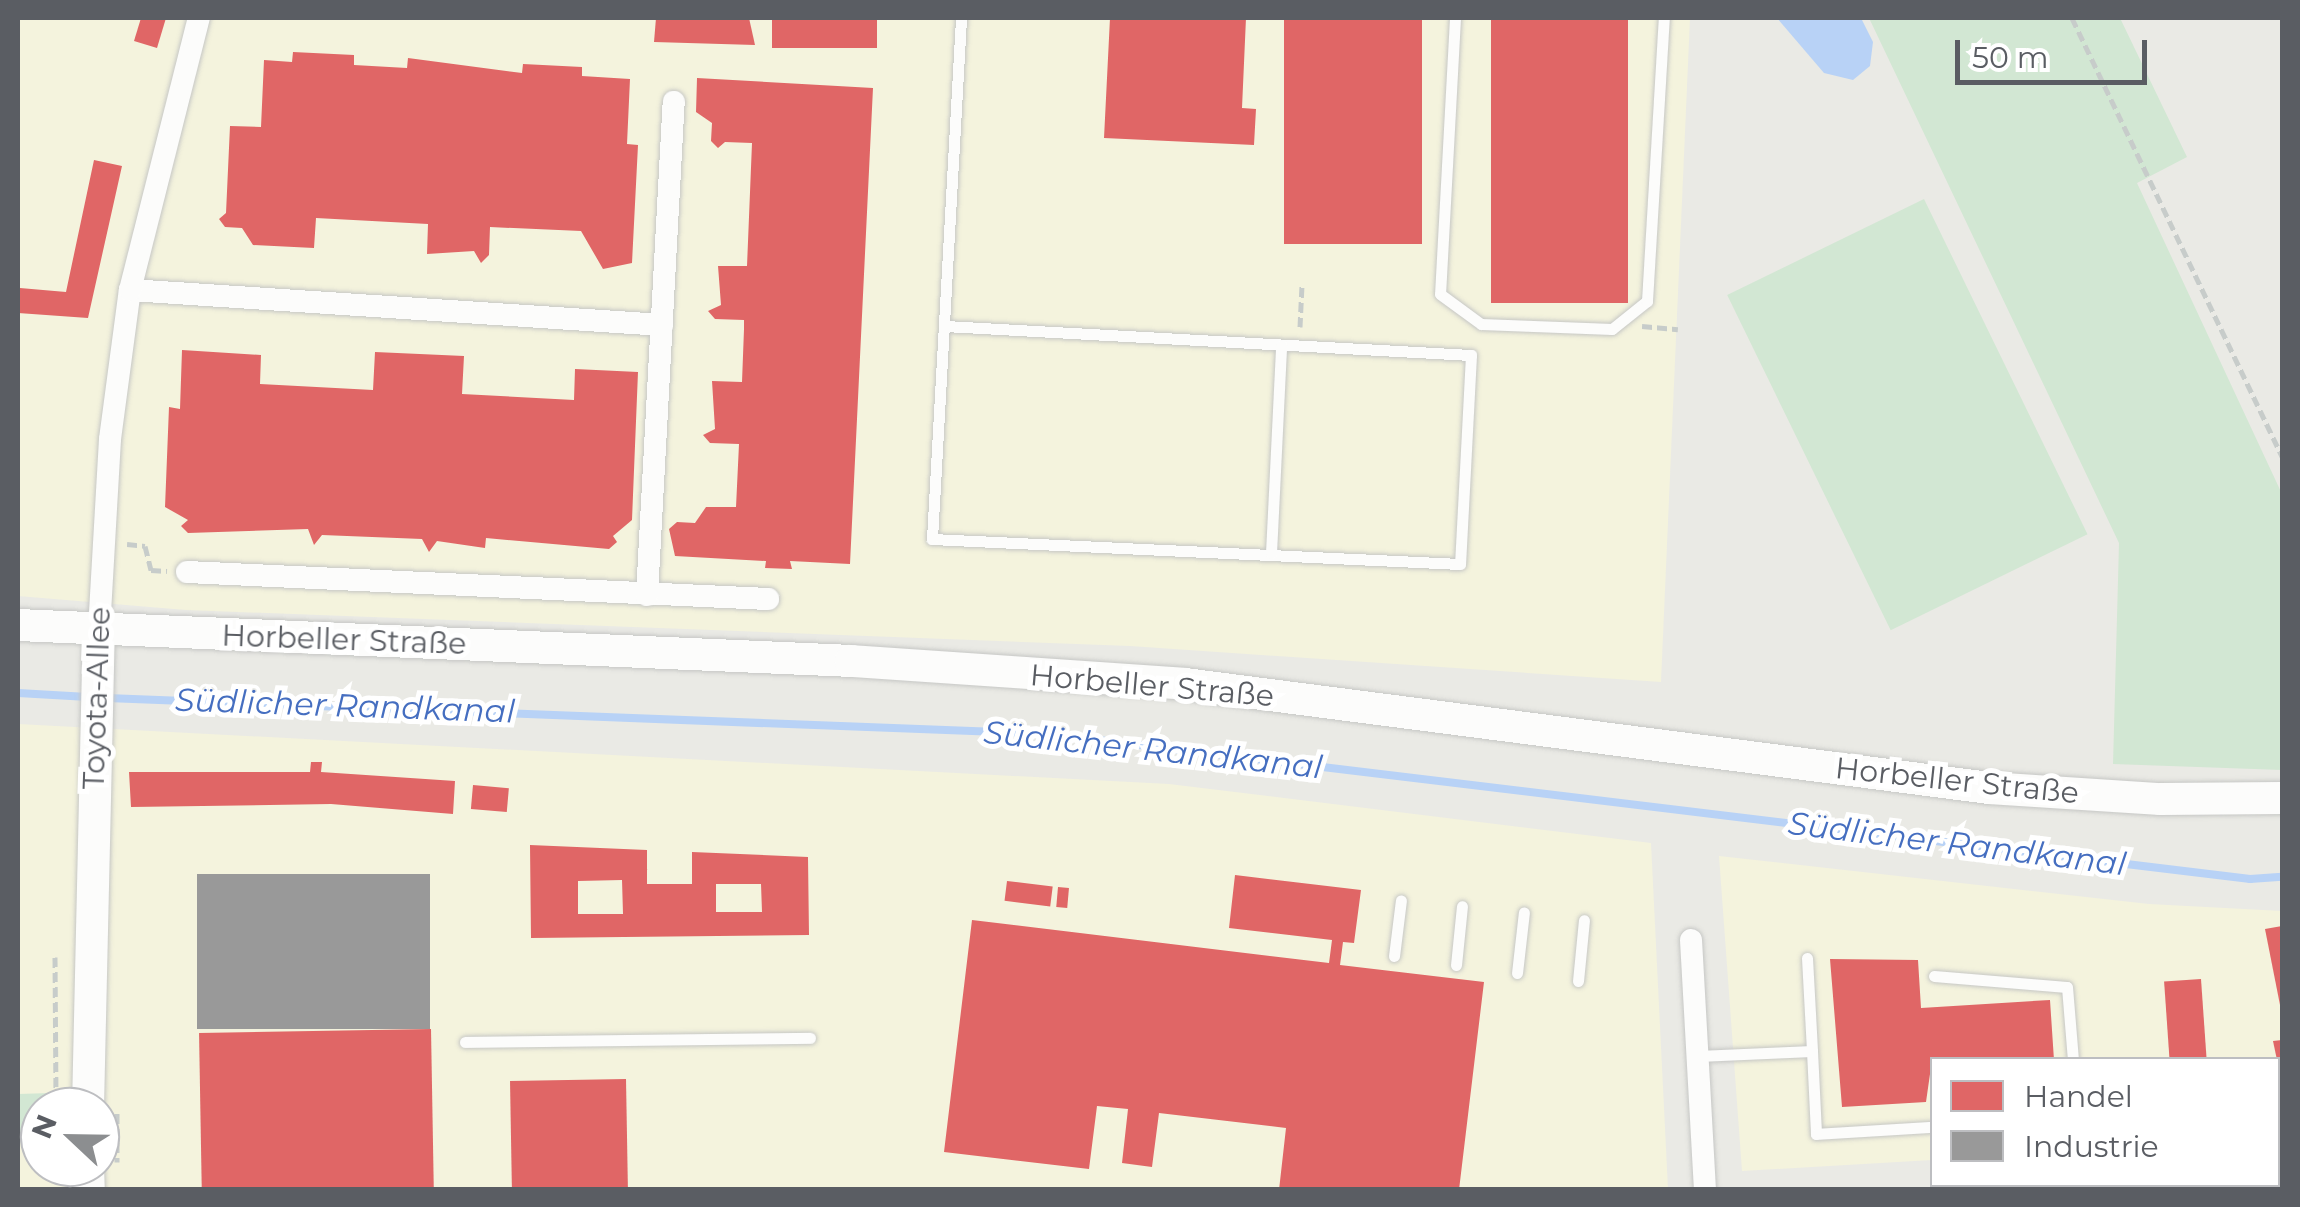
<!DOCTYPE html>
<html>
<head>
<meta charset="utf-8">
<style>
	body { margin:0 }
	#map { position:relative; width:2300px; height:1207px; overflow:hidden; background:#eaeae5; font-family:Montserrat,sans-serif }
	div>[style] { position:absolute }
	.commercial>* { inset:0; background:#f4f3dd }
	.green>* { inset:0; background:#d2e7d3; transform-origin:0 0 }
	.water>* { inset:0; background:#b8d2f6 }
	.shops>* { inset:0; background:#e06666; transform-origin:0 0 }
	.industry>* { inset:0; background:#999; transform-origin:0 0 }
	.stream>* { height:8px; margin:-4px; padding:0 4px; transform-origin:4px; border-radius:4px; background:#b8d2f6 }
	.path>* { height:5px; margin-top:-2.5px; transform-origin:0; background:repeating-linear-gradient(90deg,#c7ccca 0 10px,transparent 0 15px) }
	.roads { filter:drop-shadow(0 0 2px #c6c7c5) drop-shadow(0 0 2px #c6c7c5) }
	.lane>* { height:11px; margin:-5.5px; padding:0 5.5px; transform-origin:5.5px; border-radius:5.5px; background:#fcfcfb }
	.street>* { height:22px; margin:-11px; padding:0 11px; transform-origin:11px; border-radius:11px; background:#fcfcfb }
	.secondary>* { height:32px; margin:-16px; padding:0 16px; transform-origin:16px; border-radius:16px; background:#fcfcfb }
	span { translate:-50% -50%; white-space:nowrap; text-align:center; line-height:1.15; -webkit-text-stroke:10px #fff; paint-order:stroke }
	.street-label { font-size:30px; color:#5a5d63 }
	.water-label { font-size:32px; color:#456ec0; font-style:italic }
	.frame { position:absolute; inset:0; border:20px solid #5a5d63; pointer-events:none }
	.legend { position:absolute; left:1930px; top:1057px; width:350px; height:130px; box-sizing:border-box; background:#fff; border:2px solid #bdbec1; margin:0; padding:12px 18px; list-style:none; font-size:30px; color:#5a5d63 }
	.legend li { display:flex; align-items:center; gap:20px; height:50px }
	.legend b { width:50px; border:2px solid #bdbec1 }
	.north { position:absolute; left:20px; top:1087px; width:100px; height:100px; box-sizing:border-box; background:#fff; border:2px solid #bdbec1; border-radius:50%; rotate:292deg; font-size:28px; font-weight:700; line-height:40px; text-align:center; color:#5a5d63 }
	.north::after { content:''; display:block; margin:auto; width:35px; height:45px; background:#8c8e90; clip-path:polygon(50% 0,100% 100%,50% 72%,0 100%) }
	.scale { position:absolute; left:1955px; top:40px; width:192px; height:45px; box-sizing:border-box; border:5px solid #5a5d63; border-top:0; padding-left:12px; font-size:30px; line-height:35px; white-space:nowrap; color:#5a5d63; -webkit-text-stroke:8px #fff; paint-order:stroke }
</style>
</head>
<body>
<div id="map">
	<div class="commercial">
		<i style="clip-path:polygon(18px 18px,1690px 18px,1661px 682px,1130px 646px,186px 610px,18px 596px)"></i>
		<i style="clip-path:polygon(evenodd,18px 724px,1169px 784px,1651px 843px,1668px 1189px,18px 1189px,18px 724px,40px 1107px,100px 1107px,100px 1167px,40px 1167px,40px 1107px)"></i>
		<i style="clip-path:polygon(1719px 856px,2149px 904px,2282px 911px,2282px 1189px,2166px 1185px,2278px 1184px,2278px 1060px,1932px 1060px,1932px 1160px,1742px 1171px)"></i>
	</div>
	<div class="green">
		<i style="clip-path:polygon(1869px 18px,2120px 18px,2187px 157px,2137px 183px,2282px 494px,2282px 770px,2113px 764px,2119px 543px)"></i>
		<i style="left:1924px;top:199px;width:373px;height:219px;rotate:64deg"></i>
		<i style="clip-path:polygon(51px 1093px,51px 1107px,40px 1107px,40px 1140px,18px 1140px,18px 1094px)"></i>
	</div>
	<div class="water">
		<i style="clip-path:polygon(1777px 18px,1861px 18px,1873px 42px,1870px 66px,1853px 80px,1824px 73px)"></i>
	</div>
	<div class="shops">
		<i style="clip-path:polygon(141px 18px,166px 18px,157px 48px,134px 41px)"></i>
		<i style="clip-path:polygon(656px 18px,749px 18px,755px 45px,654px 42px)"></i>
		<i style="left:772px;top:18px;width:105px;height:30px"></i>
		<i style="clip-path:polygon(1110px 18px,1246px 18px,1242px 108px,1256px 109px,1254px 145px,1104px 138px)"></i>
		<i style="left:1284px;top:18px;width:138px;height:226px"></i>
		<i style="left:1491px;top:18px;width:137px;height:285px"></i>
		<i style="clip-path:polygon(293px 52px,354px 55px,354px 65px,407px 68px,408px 58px,522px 73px,523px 64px,582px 67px,582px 76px,630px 79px,627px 144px,638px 145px,632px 263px,603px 269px,581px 231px,490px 227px,489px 255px,481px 263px,474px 251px,427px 254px,428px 224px,316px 218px,314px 248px,253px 245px,242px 228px,225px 227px,219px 219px,226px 213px,230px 126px,261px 127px,264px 60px,292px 62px)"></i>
		<i style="clip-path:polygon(697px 78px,873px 88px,850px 564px,790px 561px,792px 569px,765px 568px,766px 561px,675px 556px,669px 529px,677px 522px,695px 523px,706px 507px,736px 507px,739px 444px,710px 443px,703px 435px,715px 429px,712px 381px,742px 382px,744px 329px,744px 320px,715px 319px,708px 311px,721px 305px,718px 266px,747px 266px,752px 143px,725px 142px,718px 148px,711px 141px,712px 123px,696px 112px)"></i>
		<i style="clip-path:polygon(94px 160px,122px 166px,88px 318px,18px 313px,20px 288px,66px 292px)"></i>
		<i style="clip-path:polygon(182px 350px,261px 355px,260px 384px,373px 390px,375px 352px,464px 356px,462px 394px,574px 400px,575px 369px,638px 372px,632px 520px,613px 536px,617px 542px,609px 549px,486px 538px,485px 548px,437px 541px,429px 552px,422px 539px,322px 535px,314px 545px,308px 529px,188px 533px,181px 526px,188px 520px,165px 507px,169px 407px,180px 409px)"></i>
		<i style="clip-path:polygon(311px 762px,322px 762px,321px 772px,455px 781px,453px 814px,331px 804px,131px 807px,129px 772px,310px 772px)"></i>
		<i style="left:473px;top:785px;width:36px;height:24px;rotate:5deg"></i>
		<i style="clip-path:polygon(evenodd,530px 845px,647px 850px,647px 884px,692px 884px,692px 852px,808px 857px,809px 935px,531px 938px,530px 845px,622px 880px,623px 914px,578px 914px,578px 881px,622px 880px,530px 845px,716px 884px,761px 884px,762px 912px,716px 912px,716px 884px)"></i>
		<i style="clip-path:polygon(1235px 875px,1361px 890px,1354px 943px,1343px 942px,1340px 965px,1484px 982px,1459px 1190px,1279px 1190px,1286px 1128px,1159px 1113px,1152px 1167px,1122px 1163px,1128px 1109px,1097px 1106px,1089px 1169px,944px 1152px,972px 920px,1329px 963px,1332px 940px,1229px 928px)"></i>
		<i style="left:1007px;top:881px;width:46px;height:20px;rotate:7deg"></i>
		<i style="left:1058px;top:887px;width:11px;height:20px;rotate:5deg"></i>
		<i style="clip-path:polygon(2282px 926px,2282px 1010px,2281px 1010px,2265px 929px)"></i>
		<i style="clip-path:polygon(1830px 959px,1918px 960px,1921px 1008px,2050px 1000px,2054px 1060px,1932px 1060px,1926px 1102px,1842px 1107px)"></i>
		<i style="left:2201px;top:979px;width:81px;height:37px;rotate:86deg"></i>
		<i style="left:431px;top:1029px;width:161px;height:232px;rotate:89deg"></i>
		<i style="clip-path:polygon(2282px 1040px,2282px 1079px,2281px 1079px,2273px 1041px)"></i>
		<i style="left:626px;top:1079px;width:111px;height:116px;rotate:89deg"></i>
		<i style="left:2176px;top:1184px;width:43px;height:6px"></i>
	</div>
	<div class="industry">
		<i style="left:430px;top:874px;width:155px;height:233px;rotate:90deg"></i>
	</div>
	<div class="stream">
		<i style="left:18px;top:693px;width:70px;rotate:3.3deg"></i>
		<i style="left:107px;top:698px;width:943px;rotate:2.19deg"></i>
		<i style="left:1049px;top:734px;width:1210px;rotate:6.88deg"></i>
		<i style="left:2250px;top:879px;width:32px;rotate:-4deg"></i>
	</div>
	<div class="path">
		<i style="left:2072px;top:18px;width:487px;rotate:64.4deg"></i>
		<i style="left:1642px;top:326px;width:36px;rotate:5deg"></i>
		<i style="left:1300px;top:327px;width:42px;rotate:-87.3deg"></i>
		<i style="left:127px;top:544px;width:18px;rotate:6deg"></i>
		<i style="left:145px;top:546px;width:25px;rotate:76deg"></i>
		<i style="left:151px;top:570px;width:16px;rotate:4deg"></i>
		<i style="left:55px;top:957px;width:150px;rotate:89.6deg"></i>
		<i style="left:117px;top:1113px;width:49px;rotate:90deg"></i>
	</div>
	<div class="roads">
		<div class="lane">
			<i style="left:1455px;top:18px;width:276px;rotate:93.1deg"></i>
			<i style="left:1440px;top:294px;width:51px;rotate:36.2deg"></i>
			<i style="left:1481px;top:324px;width:131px;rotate:2.2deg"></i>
			<i style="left:1612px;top:329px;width:45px;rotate:-38.7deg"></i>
			<i style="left:1647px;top:301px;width:284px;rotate:-86.6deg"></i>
			<i style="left:945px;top:326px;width:527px;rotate:3.16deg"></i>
			<i style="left:1471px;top:355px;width:209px;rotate:93deg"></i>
			<i style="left:1460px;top:564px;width:529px;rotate:-177.29deg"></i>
			<i style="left:932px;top:539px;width:522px;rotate:-86.81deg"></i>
			<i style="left:1271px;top:553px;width:208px;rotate:-87.2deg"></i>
			<i style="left:1394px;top:956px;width:56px;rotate:-82.9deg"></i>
			<i style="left:1807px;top:958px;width:93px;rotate:86.9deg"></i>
			<i style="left:1456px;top:965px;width:59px;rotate:-84.2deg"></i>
			<i style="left:1517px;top:973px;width:61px;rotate:-83.5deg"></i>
			<i style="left:1934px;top:976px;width:133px;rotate:4.7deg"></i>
			<i style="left:2067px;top:987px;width:73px;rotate:85.3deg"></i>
			<i style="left:1578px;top:981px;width:61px;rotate:-84.4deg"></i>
			<i style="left:465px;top:1042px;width:345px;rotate:-0.7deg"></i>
			<i style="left:1698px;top:1056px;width:114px;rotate:-2.5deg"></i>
			<i style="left:1812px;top:1051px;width:83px;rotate:87.2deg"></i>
			<i style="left:1816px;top:1134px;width:116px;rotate:-3.5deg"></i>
		</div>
		<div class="street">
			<i style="left:130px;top:290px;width:533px;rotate:3.76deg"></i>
			<i style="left:187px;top:572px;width:582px;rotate:2.66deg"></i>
			<i style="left:647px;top:595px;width:494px;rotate:-86.9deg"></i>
			<i style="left:99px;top:630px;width:191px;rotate:-86.7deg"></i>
			<i style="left:110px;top:439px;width:150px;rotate:-82.4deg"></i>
			<i style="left:130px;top:290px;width:281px;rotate:-75.8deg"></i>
			<i style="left:1691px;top:940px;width:250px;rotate:86.8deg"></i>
		</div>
		<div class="secondary">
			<i style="left:18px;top:625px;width:834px;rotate:2.47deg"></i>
			<i style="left:851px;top:661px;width:335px;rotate:3.9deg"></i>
			<i style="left:1185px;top:684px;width:811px;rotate:7.37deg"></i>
			<i style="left:1989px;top:788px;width:172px;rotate:3.7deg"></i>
			<i style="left:2161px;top:799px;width:121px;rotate:-0.5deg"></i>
			<i style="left:88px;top:1107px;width:477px;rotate:-88.7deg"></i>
			<i style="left:88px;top:1167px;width:23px;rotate:88deg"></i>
		</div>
	</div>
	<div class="street-label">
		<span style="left:344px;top:640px;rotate:2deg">Horbeller Straße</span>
		<span style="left:1152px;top:686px;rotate:5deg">Horbeller Straße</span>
		<span style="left:97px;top:698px;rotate:-88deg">Toyota-Allee</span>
		<span style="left:1957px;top:781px;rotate:6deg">Horbeller Straße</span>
	</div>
	<div class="water-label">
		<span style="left:345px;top:706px;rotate:2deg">Südlicher Randkanal</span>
		<span style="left:1153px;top:750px;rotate:6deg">Südlicher Randkanal</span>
		<span style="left:1957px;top:844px;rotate:7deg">Südlicher Randkanal</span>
	</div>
	<div class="frame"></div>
	<ul class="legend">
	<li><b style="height:28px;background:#e06666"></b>Handel</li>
	<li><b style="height:28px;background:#999"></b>Industrie</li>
	</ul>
	<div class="north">N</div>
	<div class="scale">50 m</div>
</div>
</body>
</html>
